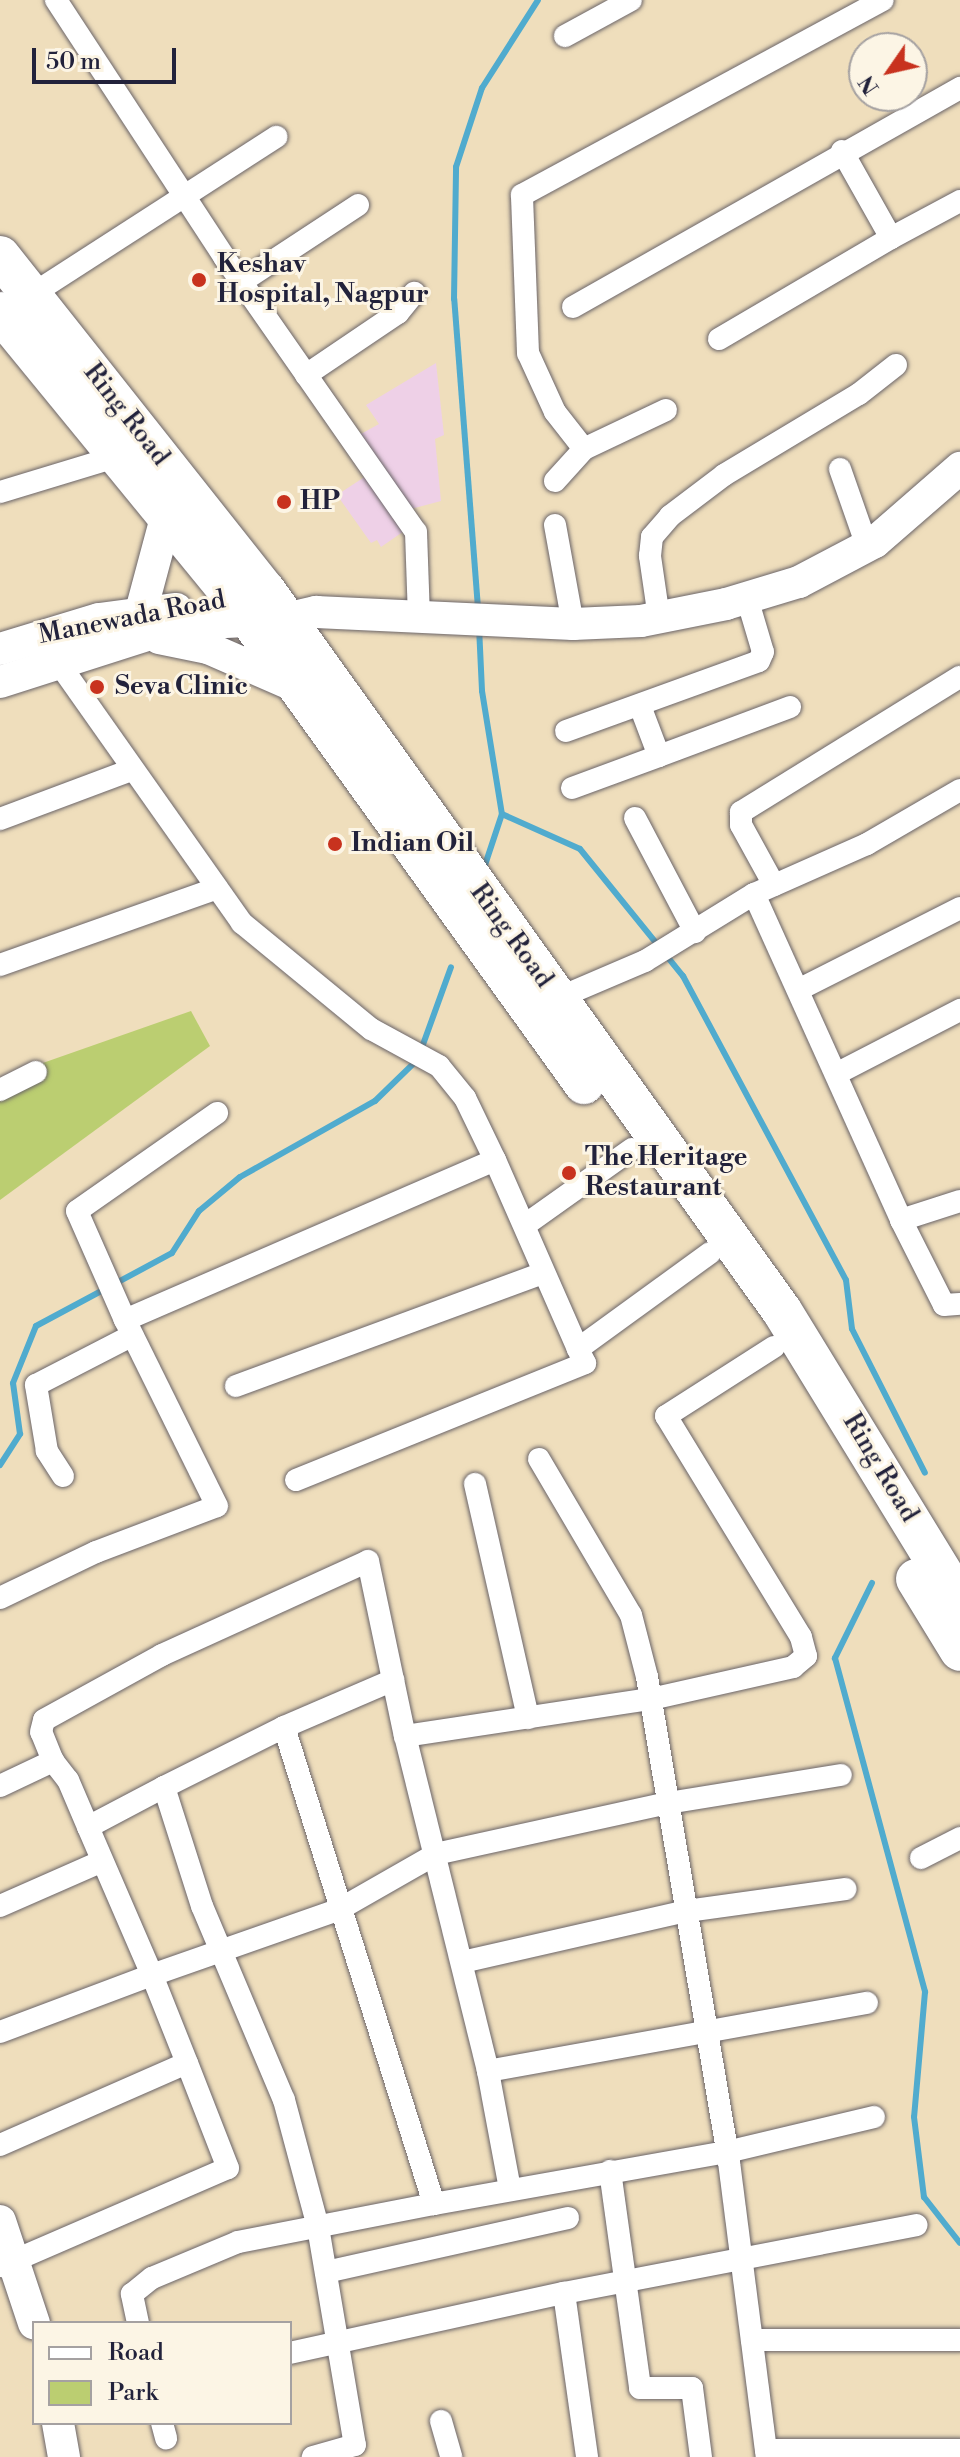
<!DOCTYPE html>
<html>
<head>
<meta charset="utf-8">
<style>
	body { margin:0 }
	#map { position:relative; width:960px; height:2457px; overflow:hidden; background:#efdebc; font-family:"Libre Bodoni",serif }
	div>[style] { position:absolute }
	.built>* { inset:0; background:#eed0e7 }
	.green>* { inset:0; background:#bbce71 }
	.stream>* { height:6px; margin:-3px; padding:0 3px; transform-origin:3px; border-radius:3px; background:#50abce }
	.roads { filter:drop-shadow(0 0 2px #6a6468) drop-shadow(0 0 2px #6a6468) }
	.street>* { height:22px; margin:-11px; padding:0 11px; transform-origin:11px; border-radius:11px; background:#fff }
	.secondary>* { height:32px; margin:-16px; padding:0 16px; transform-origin:16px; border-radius:16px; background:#fff }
	.highway>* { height:40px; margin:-20px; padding:0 20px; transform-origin:20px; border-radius:20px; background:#fff }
	.dots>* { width:22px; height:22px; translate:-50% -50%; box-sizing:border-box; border:4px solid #fcf5e5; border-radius:50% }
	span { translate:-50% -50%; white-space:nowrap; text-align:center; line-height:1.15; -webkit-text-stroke:6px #fcf5e5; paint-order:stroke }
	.poi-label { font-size:26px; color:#22223b; font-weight:700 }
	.left { translate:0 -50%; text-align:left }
	.street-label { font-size:26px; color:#22223b }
	.legend { position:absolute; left:32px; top:2321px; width:260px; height:104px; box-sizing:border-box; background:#fcf5e5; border:2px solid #a5a1a1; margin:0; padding:10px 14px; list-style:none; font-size:24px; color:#22223b }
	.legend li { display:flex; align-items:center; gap:16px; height:40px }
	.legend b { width:40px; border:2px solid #a5a1a1 }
	.north { position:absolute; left:848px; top:32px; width:80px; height:80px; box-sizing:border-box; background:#fcf5e5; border:2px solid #a5a1a1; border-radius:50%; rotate:236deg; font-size:22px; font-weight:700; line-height:32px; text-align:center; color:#22223b }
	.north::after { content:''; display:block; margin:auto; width:28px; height:36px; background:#c8321e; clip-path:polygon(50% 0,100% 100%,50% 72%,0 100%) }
	.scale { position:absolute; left:32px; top:48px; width:144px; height:36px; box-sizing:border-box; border:4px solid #22223b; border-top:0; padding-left:10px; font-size:24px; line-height:28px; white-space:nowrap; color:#22223b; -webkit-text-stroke:6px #fcf5e5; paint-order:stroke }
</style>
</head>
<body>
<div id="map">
	<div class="built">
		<i style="clip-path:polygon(436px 363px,444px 435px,435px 439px,441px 501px,411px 509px,359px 435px,379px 424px,366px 405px)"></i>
		<i style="clip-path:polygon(369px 474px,407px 529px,381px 547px,377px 540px,371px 543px,337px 495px)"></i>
	</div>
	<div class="green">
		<i style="clip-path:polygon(191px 1011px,210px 1046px,0 1200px,0 1078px)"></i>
	</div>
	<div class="stream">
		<i style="left:478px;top:608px;width:310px;rotate:-94.4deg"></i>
		<i style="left:454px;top:299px;width:132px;rotate:-89.1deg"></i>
		<i style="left:456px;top:167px;width:83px;rotate:-71.8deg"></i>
		<i style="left:482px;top:88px;width:104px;rotate:-57.5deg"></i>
		<i style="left:479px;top:627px;width:64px;rotate:87.3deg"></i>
		<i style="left:482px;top:691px;width:125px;rotate:80.8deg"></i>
		<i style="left:502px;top:814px;width:85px;rotate:24.2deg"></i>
		<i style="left:580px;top:849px;width:164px;rotate:51deg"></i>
		<i style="left:683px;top:976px;width:345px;rotate:61.8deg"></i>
		<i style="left:846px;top:1280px;width:49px;rotate:83deg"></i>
		<i style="left:852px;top:1329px;width:161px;rotate:63.1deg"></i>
		<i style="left:483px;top:871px;width:60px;rotate:-71.6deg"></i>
		<i style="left:421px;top:1050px;width:88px;rotate:-70.1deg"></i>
		<i style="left:0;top:1465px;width:37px;rotate:-57deg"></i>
		<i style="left:20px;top:1434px;width:51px;rotate:-97.8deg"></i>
		<i style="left:13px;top:1383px;width:61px;rotate:-68deg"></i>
		<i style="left:36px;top:1326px;width:154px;rotate:-28.2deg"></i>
		<i style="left:172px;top:1253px;width:50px;rotate:-57.3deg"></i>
		<i style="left:199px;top:1211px;width:53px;rotate:-39.7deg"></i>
		<i style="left:240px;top:1177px;width:155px;rotate:-29.4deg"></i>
		<i style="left:375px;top:1101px;width:59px;rotate:-44.3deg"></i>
		<i style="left:872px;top:1583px;width:84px;rotate:116.3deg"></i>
		<i style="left:835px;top:1658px;width:346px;rotate:74.9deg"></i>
		<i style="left:925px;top:1992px;width:125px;rotate:95deg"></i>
		<i style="left:914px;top:2117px;width:81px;rotate:82.9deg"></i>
		<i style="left:924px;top:2197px;width:58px;rotate:52deg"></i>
	</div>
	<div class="roads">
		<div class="street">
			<i style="left:56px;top:0;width:307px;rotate:56.8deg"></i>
			<i style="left:224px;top:257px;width:335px;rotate:55.1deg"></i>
			<i style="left:416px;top:532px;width:85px;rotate:88deg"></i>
			<i style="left:565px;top:36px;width:75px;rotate:-28.6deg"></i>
			<i style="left:842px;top:151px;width:100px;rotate:60.6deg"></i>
			<i style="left:891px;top:238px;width:78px;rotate:-28.2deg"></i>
			<i style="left:241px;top:282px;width:140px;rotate:-33.3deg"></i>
			<i style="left:31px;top:295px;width:292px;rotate:-32.8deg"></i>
			<i style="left:573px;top:307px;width:445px;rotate:-29.5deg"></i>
			<i style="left:719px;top:339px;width:199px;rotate:-30.4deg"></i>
			<i style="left:306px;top:375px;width:111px;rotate:-34deg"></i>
			<i style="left:398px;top:313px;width:26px;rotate:-51deg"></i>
			<i style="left:666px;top:410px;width:91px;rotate:154.6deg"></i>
			<i style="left:584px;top:449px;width:47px;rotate:-128.1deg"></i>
			<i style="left:555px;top:412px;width:65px;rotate:-114.6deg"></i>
			<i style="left:528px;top:353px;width:158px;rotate:-92.2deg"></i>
			<i style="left:522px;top:195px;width:410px;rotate:-28.4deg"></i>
			<i style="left:840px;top:469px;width:82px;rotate:70.7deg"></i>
			<i style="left:555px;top:481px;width:43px;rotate:-47.8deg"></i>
			<i style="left:0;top:492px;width:120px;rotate:-16.9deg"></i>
			<i style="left:555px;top:525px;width:101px;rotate:79.7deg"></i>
			<i style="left:659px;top:618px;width:63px;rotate:-98.3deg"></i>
			<i style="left:650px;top:556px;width:19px;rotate:-84deg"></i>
			<i style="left:652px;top:537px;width:28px;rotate:-49deg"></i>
			<i style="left:670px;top:516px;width:68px;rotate:-37.2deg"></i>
			<i style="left:724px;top:475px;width:157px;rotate:-31deg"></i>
			<i style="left:859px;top:394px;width:47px;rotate:-38.1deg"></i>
			<i style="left:566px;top:731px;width:205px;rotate:-19.9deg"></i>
			<i style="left:759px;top:661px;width:10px;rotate:-66deg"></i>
			<i style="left:763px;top:652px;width:56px;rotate:-106.5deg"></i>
			<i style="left:659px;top:756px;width:140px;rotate:-20.5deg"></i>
			<i style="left:572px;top:788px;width:93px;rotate:-20.2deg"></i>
			<i style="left:659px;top:756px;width:53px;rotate:-110.8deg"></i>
			<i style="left:960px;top:790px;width:108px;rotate:149.9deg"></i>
			<i style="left:867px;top:844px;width:124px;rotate:156.1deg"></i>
			<i style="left:754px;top:894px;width:358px;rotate:65.7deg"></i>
			<i style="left:901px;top:1220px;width:62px;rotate:-17.9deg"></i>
			<i style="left:635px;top:818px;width:129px;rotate:62.2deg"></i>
			<i style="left:0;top:819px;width:140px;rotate:-20.5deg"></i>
			<i style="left:774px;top:885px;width:68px;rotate:-118.8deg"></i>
			<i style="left:741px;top:825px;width:13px;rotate:-90deg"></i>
			<i style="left:741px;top:812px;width:257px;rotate:-31.7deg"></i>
			<i style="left:0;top:965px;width:230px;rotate:-19.5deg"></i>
			<i style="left:798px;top:990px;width:182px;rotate:-26.8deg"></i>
			<i style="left:556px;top:999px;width:97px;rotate:-23.1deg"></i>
			<i style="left:645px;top:961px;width:128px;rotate:-31.6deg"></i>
			<i style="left:836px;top:1074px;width:140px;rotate:-27.3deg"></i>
			<i style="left:0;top:1090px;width:40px;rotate:-26.6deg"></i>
			<i style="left:495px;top:1160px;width:206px;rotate:66.3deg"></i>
			<i style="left:901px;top:1220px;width:95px;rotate:63.2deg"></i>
			<i style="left:944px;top:1305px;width:16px;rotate:-4deg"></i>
			<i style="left:525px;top:1225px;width:131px;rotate:-35.4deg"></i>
			<i style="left:125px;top:1320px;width:119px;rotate:-113.8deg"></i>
			<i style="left:77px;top:1211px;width:171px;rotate:-35deg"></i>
			<i style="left:236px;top:1386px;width:327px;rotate:-20.2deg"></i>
			<i style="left:539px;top:1459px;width:181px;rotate:59.5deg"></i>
			<i style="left:631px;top:1615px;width:64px;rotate:75.5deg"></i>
			<i style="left:647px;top:1677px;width:492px;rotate:80.4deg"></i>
			<i style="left:729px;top:2162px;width:297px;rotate:82.7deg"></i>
			<i style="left:63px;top:1476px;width:30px;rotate:-123deg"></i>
			<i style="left:47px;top:1451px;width:67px;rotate:-99.5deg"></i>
			<i style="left:36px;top:1385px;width:107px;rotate:-27.3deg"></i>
			<i style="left:296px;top:1480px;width:312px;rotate:-22deg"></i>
			<i style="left:585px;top:1363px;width:16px;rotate:-117deg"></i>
			<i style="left:578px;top:1349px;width:163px;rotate:-36deg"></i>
			<i style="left:475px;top:1484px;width:240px;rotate:77.2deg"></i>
			<i style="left:0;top:1598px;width:106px;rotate:-25.6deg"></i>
			<i style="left:96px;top:1552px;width:129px;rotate:-20.8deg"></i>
			<i style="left:217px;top:1506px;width:208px;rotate:-116.3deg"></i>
			<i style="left:125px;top:1320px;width:403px;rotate:-23.4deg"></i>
			<i style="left:495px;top:1160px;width:69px;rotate:-115.8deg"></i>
			<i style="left:465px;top:1098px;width:41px;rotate:-129.1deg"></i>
			<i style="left:439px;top:1066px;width:77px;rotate:-151.4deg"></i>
			<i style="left:371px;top:1029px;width:167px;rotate:-140.6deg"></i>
			<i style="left:242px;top:923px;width:319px;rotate:-125.2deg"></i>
			<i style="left:284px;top:1727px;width:119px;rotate:-23.3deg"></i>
			<i style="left:53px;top:1761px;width:24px;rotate:52deg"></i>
			<i style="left:68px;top:1780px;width:51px;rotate:66.9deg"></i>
			<i style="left:0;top:1786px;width:59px;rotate:-25.3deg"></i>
			<i style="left:53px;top:1761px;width:31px;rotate:-112deg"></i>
			<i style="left:41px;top:1732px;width:12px;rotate:-76deg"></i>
			<i style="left:44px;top:1720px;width:135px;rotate:-28.8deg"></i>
			<i style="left:162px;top:1655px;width:226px;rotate:-24.5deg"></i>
			<i style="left:368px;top:1561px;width:179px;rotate:78.1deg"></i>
			<i style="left:921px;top:1858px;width:44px;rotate:-27.1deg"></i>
			<i style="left:0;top:1906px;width:109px;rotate:-23.7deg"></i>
			<i style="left:462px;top:1962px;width:231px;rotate:-12.8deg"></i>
			<i style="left:687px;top:1911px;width:160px;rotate:-7.9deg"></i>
			<i style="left:0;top:2032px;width:162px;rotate:-20.6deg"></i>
			<i style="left:152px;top:1975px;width:161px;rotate:-113.4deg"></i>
			<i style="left:88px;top:1827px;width:86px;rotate:-27.8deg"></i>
			<i style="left:164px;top:1787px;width:125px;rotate:72.3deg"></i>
			<i style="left:202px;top:1906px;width:211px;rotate:67.1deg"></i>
			<i style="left:284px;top:2100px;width:131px;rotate:75deg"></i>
			<i style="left:318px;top:2227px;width:221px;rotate:80.4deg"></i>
			<i style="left:355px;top:2445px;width:44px;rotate:164.1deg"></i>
			<i style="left:187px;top:2063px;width:95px;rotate:-111.7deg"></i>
			<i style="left:152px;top:1975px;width:197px;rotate:-19.3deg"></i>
			<i style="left:338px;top:1910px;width:113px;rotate:-29.7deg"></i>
			<i style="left:436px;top:1854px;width:238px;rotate:-12.4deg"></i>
			<i style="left:668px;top:1803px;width:175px;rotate:-9.2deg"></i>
			<i style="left:488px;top:2071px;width:385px;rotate:-10.2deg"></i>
			<i style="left:0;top:2145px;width:204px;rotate:-23.7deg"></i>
			<i style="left:187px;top:2063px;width:113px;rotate:68.7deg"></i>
			<i style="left:228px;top:2168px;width:247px;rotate:156.6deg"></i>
			<i style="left:610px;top:2171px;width:219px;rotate:82.1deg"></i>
			<i style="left:640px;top:2388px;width:52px"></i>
			<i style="left:692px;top:2388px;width:70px;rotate:82.6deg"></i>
			<i style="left:510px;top:2189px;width:120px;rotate:-100.6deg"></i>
			<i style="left:488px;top:2071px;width:345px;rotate:-103.9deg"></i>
			<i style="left:405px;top:1736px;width:249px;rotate:-8.6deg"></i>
			<i style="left:651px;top:1699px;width:146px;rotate:-12.7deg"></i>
			<i style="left:793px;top:1667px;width:17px;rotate:-40deg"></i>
			<i style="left:806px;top:1656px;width:20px;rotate:-105deg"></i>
			<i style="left:801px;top:1637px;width:259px;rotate:-121.4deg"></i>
			<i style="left:666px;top:1416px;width:128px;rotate:-32.6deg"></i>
			<i style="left:434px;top:2204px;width:298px;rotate:-10.1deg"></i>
			<i style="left:727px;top:2152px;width:151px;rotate:-13.4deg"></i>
			<i style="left:326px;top:2272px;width:248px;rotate:-12.6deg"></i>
			<i style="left:564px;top:2293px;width:359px;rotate:-10.9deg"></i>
			<i style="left:138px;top:2323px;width:30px;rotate:-102deg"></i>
			<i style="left:132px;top:2294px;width:26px;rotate:-39deg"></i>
			<i style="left:152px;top:2278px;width:93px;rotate:-22.7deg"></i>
			<i style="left:238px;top:2242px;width:200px;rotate:-11deg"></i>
			<i style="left:434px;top:2204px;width:500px;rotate:-107.46deg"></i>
			<i style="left:284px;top:1727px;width:134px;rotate:153.4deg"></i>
			<i style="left:752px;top:2340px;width:208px"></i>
			<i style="left:290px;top:2353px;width:280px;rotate:-12.4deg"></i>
			<i style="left:564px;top:2293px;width:166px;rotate:82deg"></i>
			<i style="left:441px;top:2421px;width:37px;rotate:74deg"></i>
			<i style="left:162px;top:2423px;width:16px;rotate:75deg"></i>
			<i style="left:766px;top:2450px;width:194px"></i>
		</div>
		<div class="secondary">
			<i style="left:140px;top:615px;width:100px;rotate:-75deg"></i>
			<i style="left:159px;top:638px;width:50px;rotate:11.5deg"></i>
			<i style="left:208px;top:648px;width:95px;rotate:23.6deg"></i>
			<i style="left:0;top:649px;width:103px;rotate:-16.9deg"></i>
			<i style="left:99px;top:619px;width:78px;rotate:-7.4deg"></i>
			<i style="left:0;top:682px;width:165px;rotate:-17.7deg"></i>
			<i style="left:157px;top:632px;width:50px;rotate:-10.4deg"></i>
			<i style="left:206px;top:623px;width:79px;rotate:-2.9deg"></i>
			<i style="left:285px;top:619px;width:32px;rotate:-13deg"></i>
			<i style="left:316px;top:612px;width:257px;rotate:2.7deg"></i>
			<i style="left:573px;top:624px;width:68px;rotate:-2.5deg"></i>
			<i style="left:641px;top:621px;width:87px;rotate:-11.3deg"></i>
			<i style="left:726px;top:604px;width:76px;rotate:-16.8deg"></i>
			<i style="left:799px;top:582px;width:86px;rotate:-27.8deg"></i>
			<i style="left:875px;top:542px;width:113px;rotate:-41deg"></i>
			<i style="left:0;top:2221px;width:108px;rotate:71.6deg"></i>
			<i style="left:58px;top:2423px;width:35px;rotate:80deg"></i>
		</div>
		<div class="highway">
			<i style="left:0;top:256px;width:426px;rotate:51.6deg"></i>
			<i style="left:265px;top:590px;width:887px;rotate:54.36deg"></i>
			<i style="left:782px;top:1311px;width:340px;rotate:58.5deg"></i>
			<i style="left:0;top:312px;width:370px;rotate:50.7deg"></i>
			<i style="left:234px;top:598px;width:599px;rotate:54.24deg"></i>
			<i style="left:916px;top:1579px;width:84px;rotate:58.6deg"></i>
		</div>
	</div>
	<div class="dots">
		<i style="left:199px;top:280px;background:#c8321e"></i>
		<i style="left:284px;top:502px;background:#c8321e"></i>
		<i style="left:97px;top:687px;background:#c8321e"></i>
		<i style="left:335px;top:844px;background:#c8321e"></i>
		<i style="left:569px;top:1173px;background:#c8321e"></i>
	</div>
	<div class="poi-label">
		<span class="left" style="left:217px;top:280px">Keshav<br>Hospital, Nagpur</span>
		<span class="left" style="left:300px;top:502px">HP</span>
		<span class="left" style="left:115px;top:687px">Seva Clinic</span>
		<span class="left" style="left:351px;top:844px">Indian Oil</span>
		<span class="left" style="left:585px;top:1173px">The Heritage<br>Restaurant</span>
	</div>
	<div class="street-label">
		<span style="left:126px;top:415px;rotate:52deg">Ring Road</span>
		<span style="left:132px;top:618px;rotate:-11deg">Manewada Road</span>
		<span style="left:511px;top:936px;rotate:54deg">Ring Road</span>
		<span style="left:880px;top:1468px;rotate:59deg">Ring Road</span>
	</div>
	<ul class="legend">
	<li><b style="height:10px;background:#fff"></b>Road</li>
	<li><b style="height:22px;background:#bbce71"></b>Park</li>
	</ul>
	<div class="north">N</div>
	<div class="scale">50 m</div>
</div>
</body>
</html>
